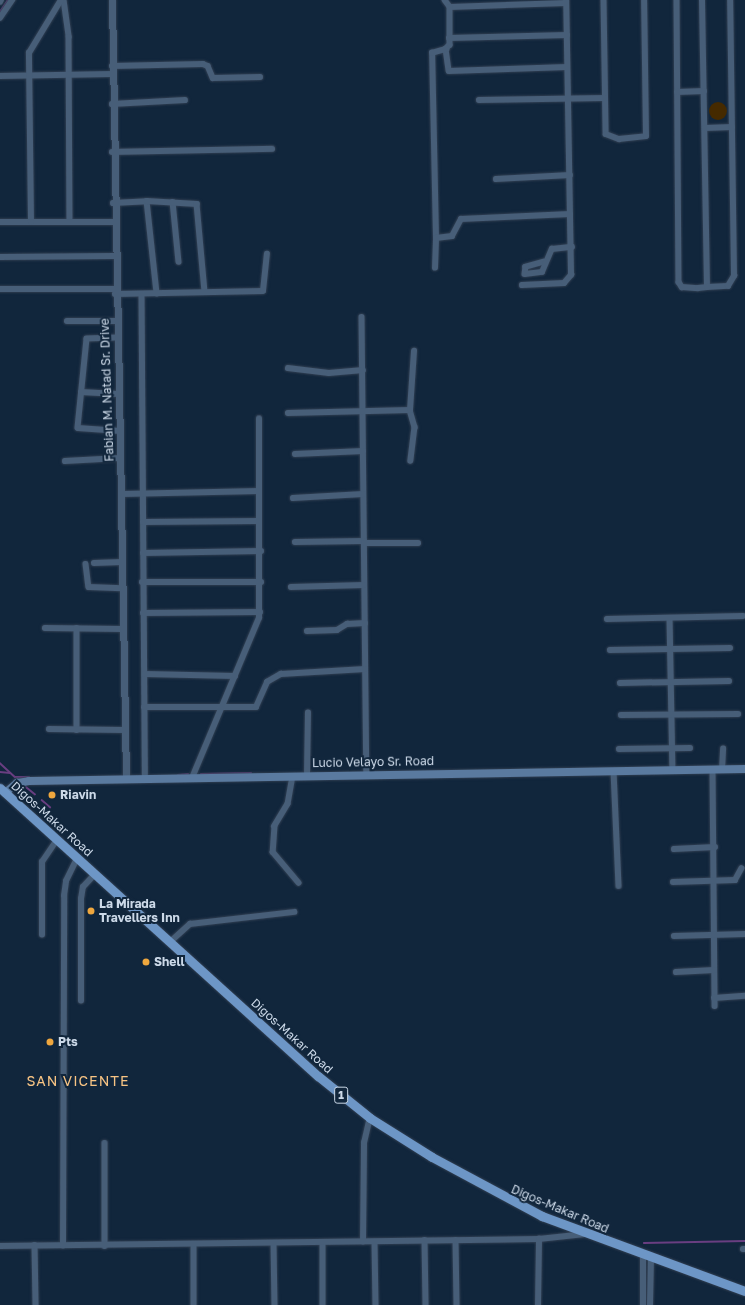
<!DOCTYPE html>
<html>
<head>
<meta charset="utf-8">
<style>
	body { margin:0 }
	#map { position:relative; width:745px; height:1305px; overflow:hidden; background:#11263c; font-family:"Golos Text",sans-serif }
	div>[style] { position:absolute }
	.green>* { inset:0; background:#452a00 }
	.round { border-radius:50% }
	.stream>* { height:1.5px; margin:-0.75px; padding:0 0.75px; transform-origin:0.75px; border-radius:0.75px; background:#693e81 }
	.roads { filter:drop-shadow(0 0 1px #313f52) drop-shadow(0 0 1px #313f52) }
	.minor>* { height:5.5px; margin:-2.75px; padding:0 2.75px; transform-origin:2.75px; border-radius:2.75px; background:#475e78 }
	.tertiary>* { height:7px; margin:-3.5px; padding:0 3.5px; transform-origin:3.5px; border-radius:3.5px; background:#475e78 }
	.secondary>* { height:8px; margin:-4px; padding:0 4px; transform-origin:4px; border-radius:4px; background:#5a7a9f }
	.primary>* { height:9px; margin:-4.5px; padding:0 4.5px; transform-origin:4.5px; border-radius:4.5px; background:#6d96c6 }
	.dots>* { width:11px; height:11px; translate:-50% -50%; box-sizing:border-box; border:2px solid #11263c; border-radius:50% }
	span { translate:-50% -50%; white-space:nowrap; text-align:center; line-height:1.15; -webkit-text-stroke:4px #11263c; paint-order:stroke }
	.shield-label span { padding:1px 3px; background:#11263c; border:1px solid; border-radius:3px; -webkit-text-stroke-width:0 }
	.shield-label { font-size:11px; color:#ccd9e8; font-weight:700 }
	.street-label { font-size:12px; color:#ccd9e8 }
	.poi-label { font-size:12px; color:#ccd9e8; font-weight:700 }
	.left { translate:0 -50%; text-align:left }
	.quarter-label { font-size:14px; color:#f8c484; letter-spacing:1px }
</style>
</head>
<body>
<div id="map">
	<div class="green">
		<i class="round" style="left:709px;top:102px;width:18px;height:18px"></i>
	</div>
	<div class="stream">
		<i style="left:0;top:12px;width:14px;rotate:-56deg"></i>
		<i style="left:0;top:763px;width:21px;rotate:43deg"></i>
		<i style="left:15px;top:777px;width:14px"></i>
		<i style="left:0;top:772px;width:10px;rotate:6deg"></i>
		<i style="left:201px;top:774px;width:50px;rotate:-1.1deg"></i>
		<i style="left:178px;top:775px;width:10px;rotate:-6deg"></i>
		<i style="left:25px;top:786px;width:13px;rotate:39deg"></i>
		<i style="left:42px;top:800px;width:11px;rotate:41deg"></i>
		<i style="left:644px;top:1243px;width:101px;rotate:-1.1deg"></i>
	</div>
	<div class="roads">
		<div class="minor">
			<i style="left:64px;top:0;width:37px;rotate:82deg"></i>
			<i style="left:69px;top:37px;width:185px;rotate:89.7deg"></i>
			<i style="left:445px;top:0;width:9px;rotate:54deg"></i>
			<i style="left:450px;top:7px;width:116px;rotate:-2deg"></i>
			<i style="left:604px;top:0;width:134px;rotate:89.1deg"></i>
			<i style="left:606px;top:134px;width:14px;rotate:21deg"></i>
			<i style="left:619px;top:139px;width:27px;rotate:-6deg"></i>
			<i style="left:646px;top:136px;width:136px;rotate:-90.8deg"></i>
			<i style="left:677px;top:0;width:282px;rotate:89.6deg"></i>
			<i style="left:679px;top:282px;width:6px;rotate:59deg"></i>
			<i style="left:682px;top:287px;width:16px;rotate:4deg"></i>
			<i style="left:698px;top:288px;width:9px;rotate:-6deg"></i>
			<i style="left:707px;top:287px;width:287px;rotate:-91deg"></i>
			<i style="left:0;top:2px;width:2px;rotate:-63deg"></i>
			<i style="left:450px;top:7px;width:38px;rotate:90deg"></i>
			<i style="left:450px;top:45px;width:6px;rotate:135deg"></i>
			<i style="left:446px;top:49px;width:22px;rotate:82deg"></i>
			<i style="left:449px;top:71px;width:118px;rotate:-1.9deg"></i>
			<i style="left:0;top:18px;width:22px;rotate:-56deg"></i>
			<i style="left:449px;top:38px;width:118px;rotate:-1.5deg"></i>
			<i style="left:112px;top:66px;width:91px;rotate:-1.3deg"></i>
			<i style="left:203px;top:64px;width:5px;rotate:22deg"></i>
			<i style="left:208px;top:66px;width:13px;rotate:67deg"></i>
			<i style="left:213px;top:78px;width:47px;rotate:-1.2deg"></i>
			<i style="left:0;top:76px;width:112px;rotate:-1deg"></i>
			<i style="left:677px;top:92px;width:27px;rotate:-2deg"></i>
			<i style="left:479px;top:100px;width:126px;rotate:-0.9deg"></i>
			<i style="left:112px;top:104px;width:73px;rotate:-3.1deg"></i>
			<i style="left:705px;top:128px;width:27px;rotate:-2deg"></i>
			<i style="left:112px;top:152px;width:160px;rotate:-1.1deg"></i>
			<i style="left:496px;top:179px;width:74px;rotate:-3.1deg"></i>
			<i style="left:147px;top:201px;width:93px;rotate:83.8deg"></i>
			<i style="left:173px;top:202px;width:60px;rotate:84.3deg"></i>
			<i style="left:113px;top:203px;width:34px;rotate:-3deg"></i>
			<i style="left:147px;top:201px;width:50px;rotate:3.4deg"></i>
			<i style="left:197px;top:204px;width:88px;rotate:84.8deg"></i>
			<i style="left:0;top:222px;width:113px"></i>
			<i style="left:31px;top:222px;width:169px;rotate:-90.7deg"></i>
			<i style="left:29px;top:53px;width:62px;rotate:-58.9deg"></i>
			<i style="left:436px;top:238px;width:185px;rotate:-91.2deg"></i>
			<i style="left:432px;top:53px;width:15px;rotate:-16deg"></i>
			<i style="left:0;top:257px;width:114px;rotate:-0.5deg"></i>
			<i style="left:544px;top:262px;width:19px;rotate:164deg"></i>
			<i style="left:526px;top:267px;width:7px;rotate:98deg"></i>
			<i style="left:525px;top:274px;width:17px;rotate:-7deg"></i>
			<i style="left:542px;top:272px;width:25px;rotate:-67deg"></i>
			<i style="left:552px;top:249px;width:20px;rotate:-6deg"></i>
			<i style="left:435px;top:268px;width:30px;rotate:-88deg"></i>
			<i style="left:436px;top:238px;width:16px;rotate:-7deg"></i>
			<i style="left:452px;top:236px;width:19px;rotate:-62deg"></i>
			<i style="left:461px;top:219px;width:109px;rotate:-2.6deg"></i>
			<i style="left:522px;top:285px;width:42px;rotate:-2.7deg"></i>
			<i style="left:564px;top:283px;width:11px;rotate:-49deg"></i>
			<i style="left:571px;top:275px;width:275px;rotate:-91deg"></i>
			<i style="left:707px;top:287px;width:21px;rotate:-3deg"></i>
			<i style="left:728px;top:286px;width:12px;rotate:-59deg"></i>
			<i style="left:734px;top:276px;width:276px;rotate:-90.8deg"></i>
			<i style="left:0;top:289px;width:115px"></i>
			<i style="left:115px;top:294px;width:148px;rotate:-1.2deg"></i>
			<i style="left:263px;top:291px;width:37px;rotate:-84deg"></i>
			<i style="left:142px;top:294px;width:484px;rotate:89.6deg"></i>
			<i style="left:362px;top:317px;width:457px;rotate:89.4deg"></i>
			<i style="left:67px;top:321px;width:49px"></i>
			<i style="left:116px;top:338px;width:29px;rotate:178deg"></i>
			<i style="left:87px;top:339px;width:89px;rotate:95.8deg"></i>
			<i style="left:78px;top:428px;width:42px;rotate:4.1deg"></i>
			<i style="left:288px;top:368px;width:41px;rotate:7deg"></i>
			<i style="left:329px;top:373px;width:34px;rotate:-5deg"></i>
			<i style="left:81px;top:392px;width:37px;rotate:3deg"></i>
			<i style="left:410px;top:410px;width:18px;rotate:74deg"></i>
			<i style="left:415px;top:427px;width:34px;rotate:97deg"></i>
			<i style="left:288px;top:413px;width:122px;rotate:-1.4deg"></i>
			<i style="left:410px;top:410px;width:59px;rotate:-86.1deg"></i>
			<i style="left:295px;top:454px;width:68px;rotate:-2.5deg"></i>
			<i style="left:65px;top:461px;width:55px;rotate:-3.1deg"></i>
			<i style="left:122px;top:494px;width:137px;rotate:-1.3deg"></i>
			<i style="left:293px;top:498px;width:70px;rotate:-3.3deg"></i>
			<i style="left:143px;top:522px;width:116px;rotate:-0.5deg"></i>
			<i style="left:295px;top:542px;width:69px;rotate:-0.8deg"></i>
			<i style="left:364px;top:543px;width:54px"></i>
			<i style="left:143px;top:553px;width:118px;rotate:-1deg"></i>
			<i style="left:94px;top:563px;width:28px;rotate:-2deg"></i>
			<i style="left:86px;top:564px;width:23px;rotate:83deg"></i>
			<i style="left:89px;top:587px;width:33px;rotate:2deg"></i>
			<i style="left:142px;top:582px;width:119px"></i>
			<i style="left:291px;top:587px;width:73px;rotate:-1.6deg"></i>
			<i style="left:143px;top:613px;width:117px;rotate:-0.5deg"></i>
			<i style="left:670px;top:618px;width:152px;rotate:88.9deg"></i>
			<i style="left:607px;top:619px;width:136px;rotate:-1.3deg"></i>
			<i style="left:45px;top:628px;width:77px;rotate:0.7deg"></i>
			<i style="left:77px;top:628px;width:102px;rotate:90deg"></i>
			<i style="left:307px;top:631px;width:30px;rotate:-2deg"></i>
			<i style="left:337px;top:630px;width:12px;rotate:-31deg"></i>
			<i style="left:347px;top:624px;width:18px;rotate:-3deg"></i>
			<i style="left:610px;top:650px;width:120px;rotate:-1deg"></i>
			<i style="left:145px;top:674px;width:90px;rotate:1.3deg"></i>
			<i style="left:620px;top:683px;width:109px;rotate:-1.1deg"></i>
			<i style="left:144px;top:707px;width:112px"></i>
			<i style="left:256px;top:707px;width:27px;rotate:-66deg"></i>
			<i style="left:267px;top:682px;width:16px;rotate:-30deg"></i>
			<i style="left:281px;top:674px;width:84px;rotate:-3.4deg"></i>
			<i style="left:621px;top:715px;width:117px;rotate:-0.5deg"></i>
			<i style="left:49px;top:729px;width:75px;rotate:0.8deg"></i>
			<i style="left:619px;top:749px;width:71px;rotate:-0.8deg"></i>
			<i style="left:713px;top:770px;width:236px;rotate:89.5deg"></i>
			<i style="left:722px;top:770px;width:21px;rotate:-87deg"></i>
			<i style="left:614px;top:771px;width:115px;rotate:87.5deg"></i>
			<i style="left:307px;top:775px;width:62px;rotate:-89.1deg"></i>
			<i style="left:293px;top:776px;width:28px;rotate:100deg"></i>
			<i style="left:288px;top:804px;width:26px;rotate:121deg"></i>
			<i style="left:275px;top:826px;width:26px;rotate:94deg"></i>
			<i style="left:273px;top:852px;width:40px;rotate:50deg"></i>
			<i style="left:192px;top:778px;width:173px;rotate:-67.3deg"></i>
			<i style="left:259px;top:618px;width:199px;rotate:-90deg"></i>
			<i style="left:674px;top:849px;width:41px;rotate:-2.8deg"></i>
			<i style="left:673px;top:882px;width:62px;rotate:-1.8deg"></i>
			<i style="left:735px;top:880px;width:13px;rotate:-61deg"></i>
			<i style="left:42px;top:935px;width:73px;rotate:-90deg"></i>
			<i style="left:42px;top:862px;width:27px;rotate:-56deg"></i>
			<i style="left:674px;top:936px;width:71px;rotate:-1.6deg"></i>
			<i style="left:170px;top:942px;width:27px;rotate:-42deg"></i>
			<i style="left:190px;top:924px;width:105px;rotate:-6.6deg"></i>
			<i style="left:676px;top:972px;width:38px;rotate:-3deg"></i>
			<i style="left:714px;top:998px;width:31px;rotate:-4deg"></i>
			<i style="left:81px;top:1001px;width:102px;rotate:-90deg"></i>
			<i style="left:81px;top:899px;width:12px;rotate:-81deg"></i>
			<i style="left:83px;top:887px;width:18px;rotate:-47deg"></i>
			<i style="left:105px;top:1143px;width:103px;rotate:90deg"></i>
			<i style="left:425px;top:1240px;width:65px;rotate:89.1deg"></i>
			<i style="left:456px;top:1240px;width:65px;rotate:89.1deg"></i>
			<i style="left:363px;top:1242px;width:99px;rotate:-89.4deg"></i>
			<i style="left:364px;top:1143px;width:26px;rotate:-77deg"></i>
			<i style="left:375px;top:1242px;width:63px;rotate:89.1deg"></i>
			<i style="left:274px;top:1243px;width:62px;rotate:89.1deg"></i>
			<i style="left:323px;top:1243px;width:62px;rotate:90deg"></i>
			<i style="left:35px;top:1245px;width:60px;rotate:89deg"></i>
			<i style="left:194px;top:1245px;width:60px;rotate:90deg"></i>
			<i style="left:0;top:1246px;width:539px;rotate:-0.74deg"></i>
			<i style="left:539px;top:1239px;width:46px;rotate:-6.2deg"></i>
			<i style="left:63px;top:1246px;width:350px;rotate:-89.8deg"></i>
			<i style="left:64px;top:896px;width:15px;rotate:-82deg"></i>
			<i style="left:66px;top:881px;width:25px;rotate:-64deg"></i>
			<i style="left:743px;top:1249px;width:2px"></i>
			<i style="left:538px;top:1305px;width:66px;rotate:-89.1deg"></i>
			<i style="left:643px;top:1305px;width:49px;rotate:-90deg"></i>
			<i style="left:650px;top:1305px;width:47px;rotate:-88.8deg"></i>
		</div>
		<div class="tertiary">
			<i style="left:112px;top:0;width:779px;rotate:88.97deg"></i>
		</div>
		<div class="secondary">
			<i style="left:5px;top:793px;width:16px;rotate:-40deg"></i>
			<i style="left:17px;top:783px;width:12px;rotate:-9deg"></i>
			<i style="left:29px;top:781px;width:716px;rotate:-0.96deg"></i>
		</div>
		<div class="primary">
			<i style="left:0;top:788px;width:429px;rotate:42.2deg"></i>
			<i style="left:318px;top:1076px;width:67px;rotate:38.9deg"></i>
			<i style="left:370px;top:1118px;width:73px;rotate:32.2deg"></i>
			<i style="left:432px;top:1157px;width:125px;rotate:28.2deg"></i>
			<i style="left:542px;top:1216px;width:216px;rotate:20.3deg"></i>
		</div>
	</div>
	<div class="dots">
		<i style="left:52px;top:795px;background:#efa73e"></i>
		<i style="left:91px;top:911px;background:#efa73e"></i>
		<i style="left:146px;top:962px;background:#efa73e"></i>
		<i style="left:50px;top:1042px;background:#efa73e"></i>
	</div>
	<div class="shield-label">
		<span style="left:341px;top:1095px">1</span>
	</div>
	<div class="street-label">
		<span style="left:107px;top:390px;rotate:-92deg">Fabian M. Natad Sr. Drive</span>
		<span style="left:373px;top:762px;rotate:-1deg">Lucio Velayo Sr. Road</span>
		<span style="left:52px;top:819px;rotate:42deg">Digos-Makar Road</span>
		<span style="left:292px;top:1036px;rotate:42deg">Digos-Makar Road</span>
		<span style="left:560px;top:1209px;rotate:23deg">Digos-Makar Road</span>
	</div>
	<div class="poi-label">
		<span class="left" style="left:60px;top:795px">Riavin</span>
		<span class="left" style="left:99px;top:911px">La Mirada<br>Travellers Inn</span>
		<span class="left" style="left:154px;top:962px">Shell</span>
		<span class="left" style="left:58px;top:1042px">Pts</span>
	</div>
	<div class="quarter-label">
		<span style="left:78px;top:1081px">SAN VICENTE</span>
	</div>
</div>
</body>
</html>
